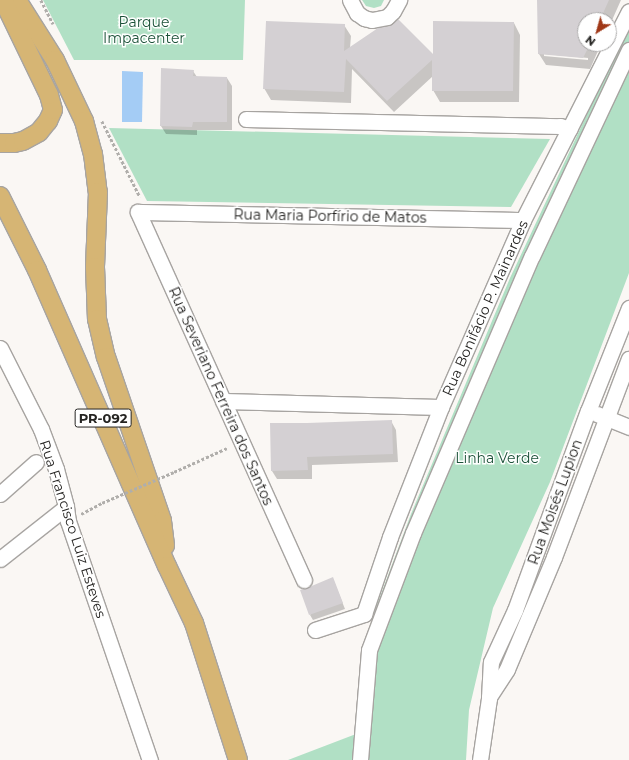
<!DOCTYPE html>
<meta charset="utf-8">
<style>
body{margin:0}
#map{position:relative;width:629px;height:760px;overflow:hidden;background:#faf7f4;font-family:Montserrat,sans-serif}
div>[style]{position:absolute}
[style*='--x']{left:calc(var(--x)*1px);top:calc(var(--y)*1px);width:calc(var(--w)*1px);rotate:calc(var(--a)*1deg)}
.green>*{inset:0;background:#b1e0c5}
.water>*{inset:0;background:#a4ccf5}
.shadow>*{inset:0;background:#0003}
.building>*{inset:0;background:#d4d0d3}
.path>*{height:2.5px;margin-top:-1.25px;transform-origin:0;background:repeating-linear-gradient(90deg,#b0aeab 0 3px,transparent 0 5px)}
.roads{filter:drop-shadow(1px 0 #a7a4a1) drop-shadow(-1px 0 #a7a4a1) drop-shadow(0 1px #a7a4a1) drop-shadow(0 -1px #a7a4a1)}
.minor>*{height:15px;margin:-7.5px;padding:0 7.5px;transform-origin:7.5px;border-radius:7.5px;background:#fff}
.major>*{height:18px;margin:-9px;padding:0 9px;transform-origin:9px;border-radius:9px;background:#d6b574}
.path-bridge>*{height:2.5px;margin-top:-1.25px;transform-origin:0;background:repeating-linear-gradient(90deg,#b0aeab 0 3px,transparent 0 5px)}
span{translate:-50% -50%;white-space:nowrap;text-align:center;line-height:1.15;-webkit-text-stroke:3px #fff;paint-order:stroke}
.shield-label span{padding:1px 3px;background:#fff;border:1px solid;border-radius:3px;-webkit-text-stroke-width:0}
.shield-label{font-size:13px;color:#252422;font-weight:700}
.park-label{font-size:14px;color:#1b5138}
.street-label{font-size:14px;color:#252422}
.north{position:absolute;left:577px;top:12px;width:40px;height:40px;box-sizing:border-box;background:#fff;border:1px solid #a8a7a7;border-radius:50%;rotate:217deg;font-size:11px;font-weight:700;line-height:16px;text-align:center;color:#252422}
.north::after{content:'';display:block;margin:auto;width:14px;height:18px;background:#a03818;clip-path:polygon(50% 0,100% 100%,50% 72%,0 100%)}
</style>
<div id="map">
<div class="green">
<i style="clip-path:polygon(43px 0,245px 0,243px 60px,74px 60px)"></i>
<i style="clip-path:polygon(362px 0,384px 0,381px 6px,374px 8px,366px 6px)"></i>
<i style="clip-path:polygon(629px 25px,629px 273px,550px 482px,493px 608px,469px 710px,466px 760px,288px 760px,356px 734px,364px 647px,375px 610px,411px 514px,510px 278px)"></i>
<i style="clip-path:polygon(109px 128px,550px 139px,511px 207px,147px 201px)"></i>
</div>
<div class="water">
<i style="clip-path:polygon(122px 71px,143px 72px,142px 122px,122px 122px)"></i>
</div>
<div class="shadow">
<i style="clip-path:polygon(evenodd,538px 0,621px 0,609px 27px,609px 20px,585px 20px,585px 44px,601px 44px,590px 69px,546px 65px,539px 54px,538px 0,544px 54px,588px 58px,588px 60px,544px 56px,544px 54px)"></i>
<i style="clip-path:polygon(514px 23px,520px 35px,519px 102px,440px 102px,433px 90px,433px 76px,394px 112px,352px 69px,351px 103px,271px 100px,264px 88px,344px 25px,351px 36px,350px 48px,434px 56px)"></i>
<i style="clip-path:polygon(193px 71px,197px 77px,227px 78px,232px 86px,232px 130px,197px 130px,197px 135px,166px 134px,161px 126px)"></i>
<i style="clip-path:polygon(391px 421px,396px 430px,398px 462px,312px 465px,312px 479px,277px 479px,272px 471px,307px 424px)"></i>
<i style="clip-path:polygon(333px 579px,345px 609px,313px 620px,310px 615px)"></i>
</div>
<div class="building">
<i style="clip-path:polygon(537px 0,609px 0,600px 20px,585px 20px,585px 44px,590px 44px,583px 58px,538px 54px)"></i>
<i style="clip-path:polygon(398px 19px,433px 54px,433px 21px,514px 22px,513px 91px,432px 91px,432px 60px,387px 101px,346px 59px,344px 92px,263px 89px,266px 21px,345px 24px,344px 51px,378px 28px,389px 26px)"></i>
<i style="clip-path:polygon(161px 68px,194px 70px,193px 76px,227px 77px,227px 122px,193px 122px,192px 127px,160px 126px)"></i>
<i style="clip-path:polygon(392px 420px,393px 454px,307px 457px,308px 470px,271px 471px,270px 423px,307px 423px)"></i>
<i style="clip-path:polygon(333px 577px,343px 603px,309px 615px,300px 590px,307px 588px)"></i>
</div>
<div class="path">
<i style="--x:41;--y:0;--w:27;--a:63"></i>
<i style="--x:102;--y:121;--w:85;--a:63.4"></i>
<i style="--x:174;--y:472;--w:58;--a:-24.4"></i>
<i style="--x:81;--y:514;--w:24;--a:-28"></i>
</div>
<div class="roads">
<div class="minor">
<i style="--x:350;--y:0;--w:15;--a:62"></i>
<i style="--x:357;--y:13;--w:9;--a:36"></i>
<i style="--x:364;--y:18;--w:8;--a:14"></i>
<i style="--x:372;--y:20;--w:15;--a:-11"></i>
<i style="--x:387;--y:17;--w:8;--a:-45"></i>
<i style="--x:393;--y:11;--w:13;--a:-61"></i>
<i style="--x:246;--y:119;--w:314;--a:1.3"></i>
<i style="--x:560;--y:126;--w:10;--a:17"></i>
<i style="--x:0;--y:348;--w:91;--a:63.2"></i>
<i style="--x:41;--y:429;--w:43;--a:69.4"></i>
<i style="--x:56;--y:469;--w:39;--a:75"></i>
<i style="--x:66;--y:507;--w:14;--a:82"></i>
<i style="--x:68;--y:521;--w:253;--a:71.1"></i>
<i style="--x:223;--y:401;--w:218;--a:1.6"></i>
<i style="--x:597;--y:414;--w:35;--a:22"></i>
<i style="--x:0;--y:494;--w:48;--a:-41.6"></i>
<i style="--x:0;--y:559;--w:84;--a:-38.2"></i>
<i style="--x:304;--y:580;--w:404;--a:-114.3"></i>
<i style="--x:138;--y:212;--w:385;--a:1.2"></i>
<i style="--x:315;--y:630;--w:52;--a:-18.1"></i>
<i style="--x:364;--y:614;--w:81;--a:-71.3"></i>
<i style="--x:390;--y:537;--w:140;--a:-68.6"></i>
<i style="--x:441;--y:407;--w:204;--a:-66.3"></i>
<i style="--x:523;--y:220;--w:234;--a:-63.1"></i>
<i style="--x:489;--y:697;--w:33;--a:-57"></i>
<i style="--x:507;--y:669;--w:121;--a:-67.2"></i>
<i style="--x:554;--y:557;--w:212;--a:-69.3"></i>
<i style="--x:360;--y:760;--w:110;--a:-85.3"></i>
<i style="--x:369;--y:650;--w:125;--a:-69.4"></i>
<i style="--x:413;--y:533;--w:301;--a:-66.8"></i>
<i style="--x:532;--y:256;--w:228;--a:-64.8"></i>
<i style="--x:480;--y:760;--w:63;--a:-81.7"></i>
<i style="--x:489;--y:698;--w:36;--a:-87"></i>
<i style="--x:491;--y:662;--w:57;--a:-65.2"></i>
<i style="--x:515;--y:610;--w:212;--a:-69.9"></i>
<i style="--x:588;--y:411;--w:111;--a:-68.3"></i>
</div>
<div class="major">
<i style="--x:17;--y:0;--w:71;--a:57.7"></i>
<i style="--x:55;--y:60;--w:68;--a:64.6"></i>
<i style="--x:84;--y:121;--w:34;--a:75"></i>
<i style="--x:93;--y:154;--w:38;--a:83"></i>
<i style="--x:98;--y:192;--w:75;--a:92.3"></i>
<i style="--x:95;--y:267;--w:52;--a:87.8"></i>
<i style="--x:97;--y:319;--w:39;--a:77"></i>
<i style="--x:106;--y:357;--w:173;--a:71.1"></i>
<i style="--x:162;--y:521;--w:25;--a:83"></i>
<i style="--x:0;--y:143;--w:14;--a:0"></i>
<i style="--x:14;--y:143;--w:9;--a:-13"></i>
<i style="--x:23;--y:141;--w:18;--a:-29"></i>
<i style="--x:39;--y:132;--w:14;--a:-51"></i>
<i style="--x:48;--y:121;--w:12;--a:-66"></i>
<i style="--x:53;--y:110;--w:16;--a:-105"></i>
<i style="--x:49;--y:95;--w:106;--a:-115.8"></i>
<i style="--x:0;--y:196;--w:83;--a:63.4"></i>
<i style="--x:37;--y:270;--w:323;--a:66.3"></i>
<i style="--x:167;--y:566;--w:63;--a:64.7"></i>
<i style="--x:194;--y:623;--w:144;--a:72.2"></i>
</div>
</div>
<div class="path-bridge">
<i style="--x:102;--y:503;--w:78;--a:-23.3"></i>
</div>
<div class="shield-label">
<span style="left:103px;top:418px">PR-092</span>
</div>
<div class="park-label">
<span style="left:144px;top:30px">Parque<br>Impacenter</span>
<span style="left:497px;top:458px">Linha Verde</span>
</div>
<div class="street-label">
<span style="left:330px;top:216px;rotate:1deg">Rua Maria Porfírio de Matos</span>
<span style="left:485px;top:308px;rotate:-66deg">Rua Bonifácio P. Mainardes</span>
<span style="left:221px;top:396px;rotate:66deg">Rua Severiano Ferreira dos Santos</span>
<span style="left:555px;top:502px;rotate:-70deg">Rua Moisés Lupion</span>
<span style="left:73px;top:529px;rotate:72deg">Rua Francisco Luiz Esteves</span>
</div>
<div class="north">N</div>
</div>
